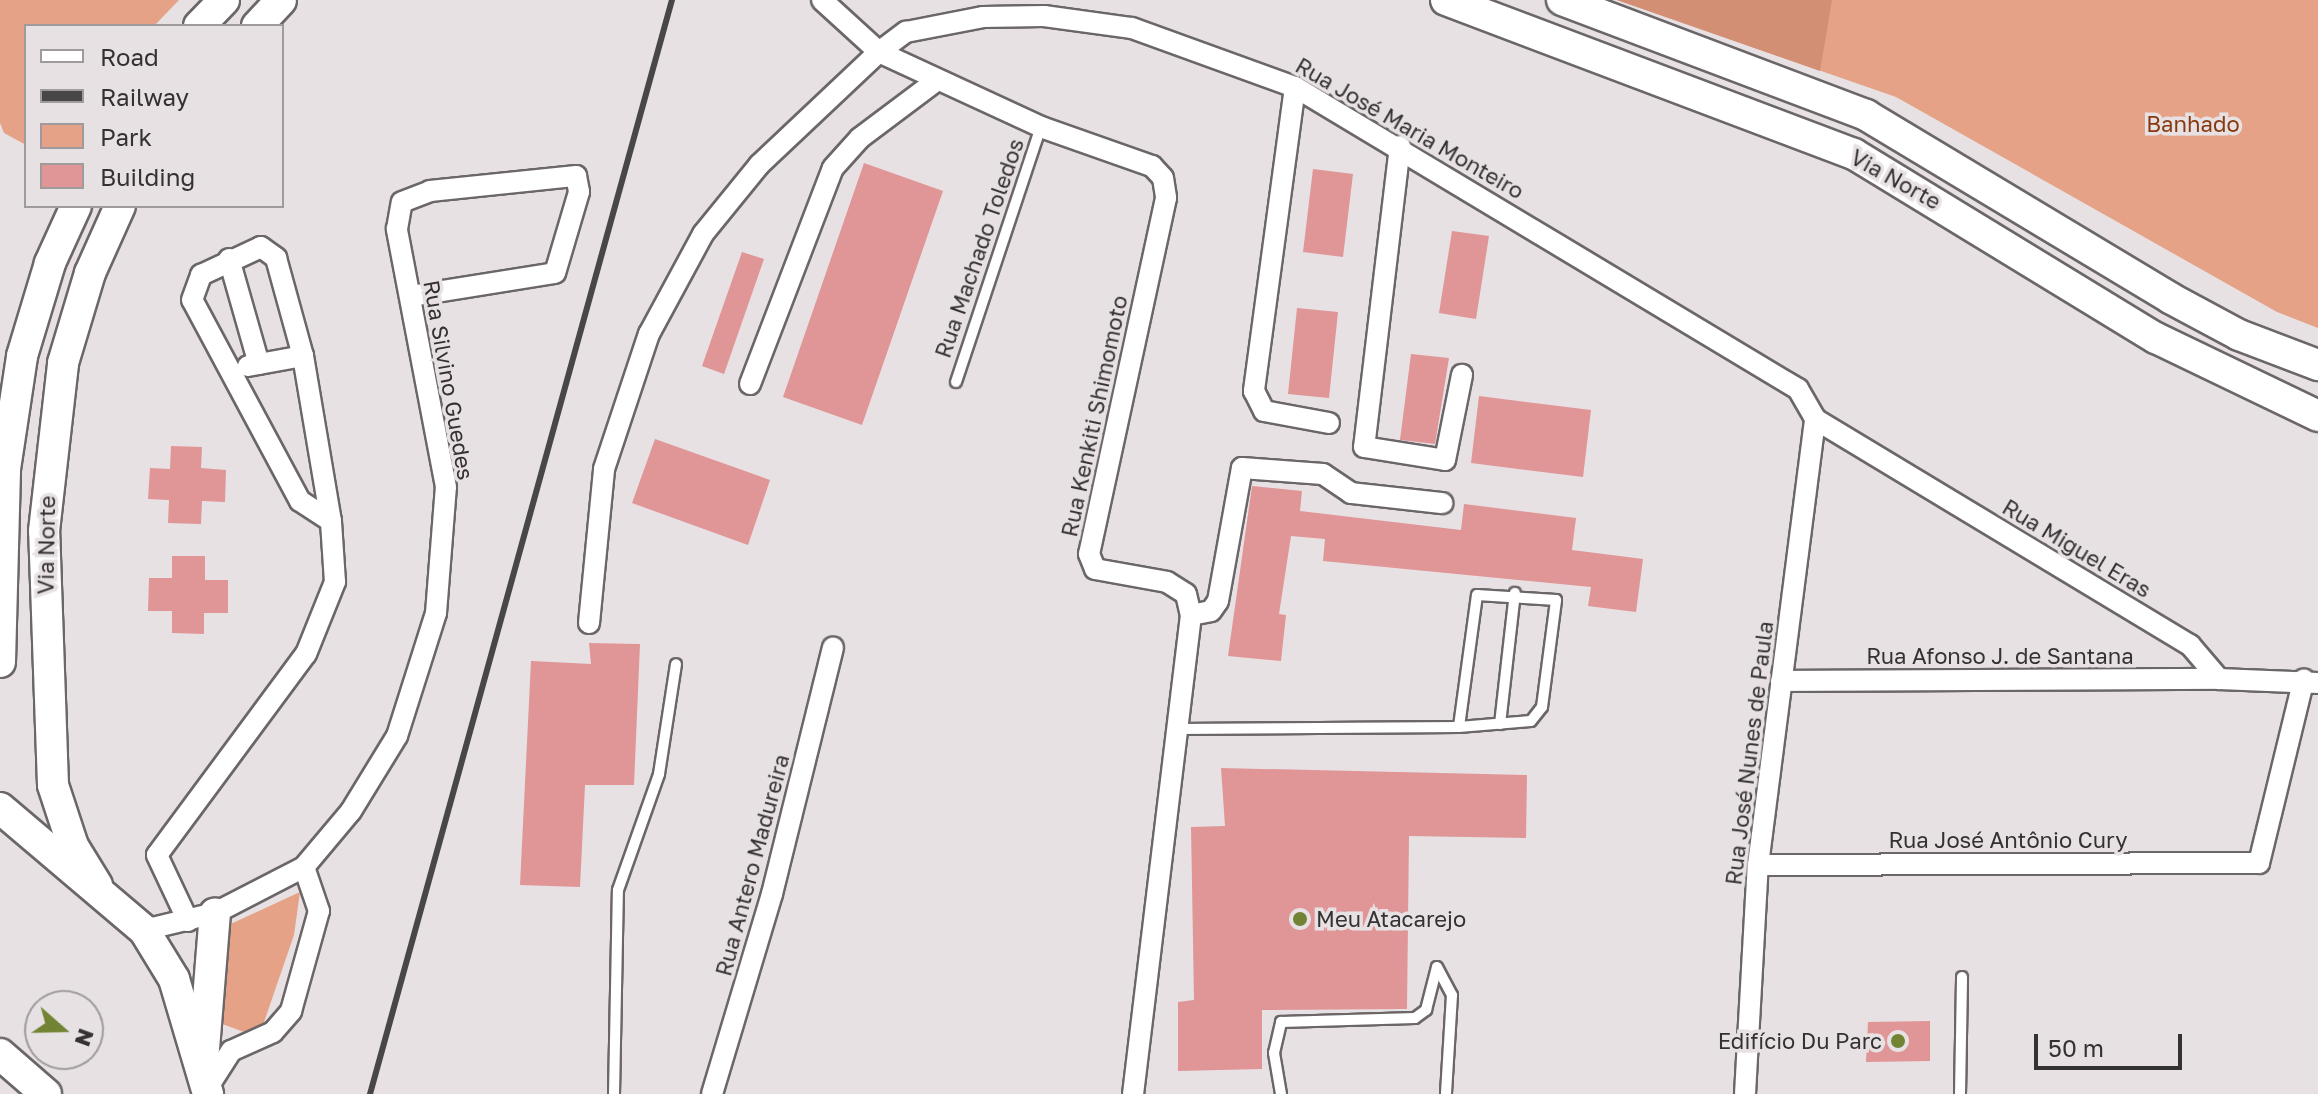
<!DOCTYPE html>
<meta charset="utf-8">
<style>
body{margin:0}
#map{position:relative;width:2318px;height:1094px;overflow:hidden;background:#e7e1e3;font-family:"Golos Text",sans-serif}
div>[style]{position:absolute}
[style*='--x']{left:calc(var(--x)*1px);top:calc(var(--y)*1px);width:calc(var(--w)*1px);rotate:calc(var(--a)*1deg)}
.green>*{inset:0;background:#e6a286}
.forest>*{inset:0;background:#d28f74}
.building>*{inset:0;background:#e09597}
.roads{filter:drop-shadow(2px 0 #6b6668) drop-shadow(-2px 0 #6b6668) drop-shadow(0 2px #6b6668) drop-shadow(0 -2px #6b6668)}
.service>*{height:10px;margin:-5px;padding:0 5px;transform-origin:5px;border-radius:5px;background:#fff}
.minor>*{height:20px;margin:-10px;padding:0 10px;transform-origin:10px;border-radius:10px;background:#fff}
.secondary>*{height:30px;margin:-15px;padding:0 15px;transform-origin:15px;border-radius:15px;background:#fff}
.rail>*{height:6px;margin:-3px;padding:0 3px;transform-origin:3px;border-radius:3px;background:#494647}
.dots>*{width:22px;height:22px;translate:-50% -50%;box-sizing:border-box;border:4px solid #e7e1e3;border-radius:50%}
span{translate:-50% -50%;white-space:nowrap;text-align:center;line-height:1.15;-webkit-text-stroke:7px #e7e1e3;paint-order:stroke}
.park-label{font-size:22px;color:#88380f}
.street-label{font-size:22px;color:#343132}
.poi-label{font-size:22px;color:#343132}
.left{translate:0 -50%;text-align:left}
.right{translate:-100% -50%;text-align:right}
.legend{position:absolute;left:24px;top:24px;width:260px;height:184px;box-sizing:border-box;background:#e7e1e3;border:2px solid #9f9b9c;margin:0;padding:10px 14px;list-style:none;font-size:24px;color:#343132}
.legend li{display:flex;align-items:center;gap:16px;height:40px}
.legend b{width:40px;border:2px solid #9f9b9c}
.north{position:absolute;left:24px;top:990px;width:80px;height:80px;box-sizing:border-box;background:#e7e1e3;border:2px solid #9f9b9c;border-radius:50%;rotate:110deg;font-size:22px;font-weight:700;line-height:32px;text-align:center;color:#343132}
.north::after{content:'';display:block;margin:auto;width:28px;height:36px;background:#728433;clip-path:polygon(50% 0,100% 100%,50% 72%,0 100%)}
.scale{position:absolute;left:2034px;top:1034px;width:148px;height:36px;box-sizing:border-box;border:4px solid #343132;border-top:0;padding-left:10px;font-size:24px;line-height:28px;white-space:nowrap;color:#343132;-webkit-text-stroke:6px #e7e1e3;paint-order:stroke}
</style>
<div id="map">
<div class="green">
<i style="clip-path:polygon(0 0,179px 0,154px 26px,26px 26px,26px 145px,4px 133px,0 123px)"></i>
<i style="clip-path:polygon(1617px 0,2318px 0,2318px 328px,2277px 312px,1896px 97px)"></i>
<i style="clip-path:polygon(300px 892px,294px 935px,263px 1025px,244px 1032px,214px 1021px,222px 928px)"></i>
</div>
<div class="forest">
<i style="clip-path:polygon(1617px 0,1832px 0,1820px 71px)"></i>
</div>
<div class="building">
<i style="clip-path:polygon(864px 163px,943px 191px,862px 425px,783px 397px)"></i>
<i style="clip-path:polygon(1313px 169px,1353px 174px,1343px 257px,1303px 252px)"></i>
<i style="clip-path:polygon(1452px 231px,1489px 236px,1476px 319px,1439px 313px)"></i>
<i style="clip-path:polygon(742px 252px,764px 259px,724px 374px,702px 366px)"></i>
<i style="clip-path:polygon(1297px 308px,1338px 312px,1329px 398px,1288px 394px)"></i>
<i style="clip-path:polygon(1411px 354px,1449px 358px,1435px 444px,1400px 440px)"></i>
<i style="clip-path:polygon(1479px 396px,1591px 410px,1583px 477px,1471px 463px)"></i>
<i style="clip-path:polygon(655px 439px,770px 480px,748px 545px,632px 503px)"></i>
<i style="clip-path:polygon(171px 446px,202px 447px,201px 468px,226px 470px,225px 502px,202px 501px,201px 524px,168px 523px,169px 500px,148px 499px,150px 468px,170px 469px)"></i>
<i style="clip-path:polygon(1252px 486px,1302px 491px,1300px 511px,1461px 530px,1464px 504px,1576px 518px,1572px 550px,1643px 559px,1636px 612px,1588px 606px,1591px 587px,1323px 561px,1325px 539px,1291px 536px,1279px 614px,1286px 615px,1281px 661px,1228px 656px)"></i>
<i style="clip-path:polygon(172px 556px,205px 556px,205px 580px,228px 580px,228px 613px,204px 613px,204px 634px,172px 633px,172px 611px,148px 611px,149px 578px,172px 578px)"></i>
<i style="clip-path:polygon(589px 643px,640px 644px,634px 785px,585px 785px,580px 887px,520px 885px,531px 661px,591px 664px)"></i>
<i style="clip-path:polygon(1221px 768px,1527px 775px,1526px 838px,1409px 836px,1407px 1009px,1262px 1010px,1262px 1069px,1178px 1071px,1178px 1002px,1194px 1000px,1191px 827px,1225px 826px)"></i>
<i style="clip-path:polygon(1930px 1021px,1930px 1061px,1866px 1062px,1868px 1022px)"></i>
</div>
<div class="roads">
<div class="service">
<i style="--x:956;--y:382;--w:269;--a:-71.6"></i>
<i style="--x:1500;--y:724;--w:132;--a:-83.5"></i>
<i style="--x:1178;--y:729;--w:281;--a:-0.4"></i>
<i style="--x:1459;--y:727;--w:72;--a:-4.8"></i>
<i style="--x:1531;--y:721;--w:18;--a:-52"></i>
<i style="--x:1542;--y:707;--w:108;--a:-82.5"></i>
<i style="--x:1556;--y:600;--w:79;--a:-176.4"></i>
<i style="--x:1477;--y:595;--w:133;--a:97.8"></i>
<i style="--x:1437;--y:967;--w:32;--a:62"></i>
<i style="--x:1452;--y:995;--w:99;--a:93.5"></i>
<i style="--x:614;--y:1094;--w:204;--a:-88.9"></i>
<i style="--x:618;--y:890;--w:123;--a:-70.5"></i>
<i style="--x:659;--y:774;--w:111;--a:-81.2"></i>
<i style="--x:1281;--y:1094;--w:42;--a:-99.7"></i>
<i style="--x:1274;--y:1053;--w:32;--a:-77"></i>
<i style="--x:1281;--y:1022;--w:134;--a:-1.7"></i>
<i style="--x:1415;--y:1018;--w:14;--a:-36"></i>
<i style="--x:1426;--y:1010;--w:44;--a:-75.7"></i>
<i style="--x:1960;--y:1094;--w:117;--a:-89"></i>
</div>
<div class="minor">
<i style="--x:822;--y:0;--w:77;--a:42.4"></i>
<i style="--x:879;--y:52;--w:179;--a:24.8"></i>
<i style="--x:1041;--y:127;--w:118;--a:19.4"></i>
<i style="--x:1152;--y:166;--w:16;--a:47"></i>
<i style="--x:1163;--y:178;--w:20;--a:81"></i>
<i style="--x:1166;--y:198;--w:364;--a:102.2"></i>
<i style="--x:1089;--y:554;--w:16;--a:68"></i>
<i style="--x:1095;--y:569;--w:73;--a:10.2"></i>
<i style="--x:1167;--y:582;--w:22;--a:32"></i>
<i style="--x:1186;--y:594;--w:22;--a:77"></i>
<i style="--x:1191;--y:615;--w:482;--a:96.9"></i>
<i style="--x:1295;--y:87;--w:307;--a:97.7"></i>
<i style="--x:1254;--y:391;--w:22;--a:63"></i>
<i style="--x:1264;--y:411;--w:66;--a:10.5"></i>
<i style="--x:1400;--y:146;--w:303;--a:96.8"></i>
<i style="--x:1364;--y:447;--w:82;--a:9.1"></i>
<i style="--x:1445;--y:460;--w:87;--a:-78.7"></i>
<i style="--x:229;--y:259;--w:109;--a:74.1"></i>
<i style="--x:248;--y:366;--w:56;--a:-10.3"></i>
<i style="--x:750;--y:384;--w:231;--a:-69"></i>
<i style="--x:833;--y:168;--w:40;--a:-48"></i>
<i style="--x:860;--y:138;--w:95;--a:-36.9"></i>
<i style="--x:1815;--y:419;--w:438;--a:31.1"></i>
<i style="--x:2190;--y:645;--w:45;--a:49.5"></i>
<i style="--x:2219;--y:679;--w:99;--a:2.3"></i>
<i style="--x:1191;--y:615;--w:20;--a:-11"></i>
<i style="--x:1211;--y:611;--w:12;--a:-55"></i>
<i style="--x:1218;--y:601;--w:135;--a:-79.8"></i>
<i style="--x:1242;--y:468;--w:81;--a:4.2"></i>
<i style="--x:1323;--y:474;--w:34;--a:34"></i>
<i style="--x:1351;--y:493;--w:92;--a:6.3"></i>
<i style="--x:589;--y:623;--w:155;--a:-84.4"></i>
<i style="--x:604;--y:469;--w:142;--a:-71.6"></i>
<i style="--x:649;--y:334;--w:114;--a:-61.6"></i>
<i style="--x:703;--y:234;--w:89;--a:-50.9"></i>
<i style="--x:759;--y:165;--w:165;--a:-43.3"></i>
<i style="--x:879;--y:52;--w:34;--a:-37"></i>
<i style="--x:906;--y:32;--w:78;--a:-11"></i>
<i style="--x:983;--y:17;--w:61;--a:-0.9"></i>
<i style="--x:1044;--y:16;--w:89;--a:7.8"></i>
<i style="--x:1132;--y:28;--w:173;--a:19.9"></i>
<i style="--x:1295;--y:87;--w:587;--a:30.98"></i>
<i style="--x:1798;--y:389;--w:34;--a:60"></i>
<i style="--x:1781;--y:681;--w:438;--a:-0.3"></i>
<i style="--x:1758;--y:865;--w:501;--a:-0.23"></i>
<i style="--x:2259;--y:863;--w:189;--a:-76.3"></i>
<i style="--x:188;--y:921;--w:73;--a:-115.2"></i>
<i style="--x:157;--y:855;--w:250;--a:-53.5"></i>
<i style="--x:306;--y:654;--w:78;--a:-68.1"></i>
<i style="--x:335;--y:582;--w:61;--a:-93.8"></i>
<i style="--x:331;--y:521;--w:37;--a:-147"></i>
<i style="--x:300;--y:501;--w:228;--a:-118.2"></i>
<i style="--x:192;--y:300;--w:27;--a:-70"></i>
<i style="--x:201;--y:275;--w:66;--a:-25"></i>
<i style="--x:261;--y:247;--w:19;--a:36"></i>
<i style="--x:276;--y:258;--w:102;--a:74.6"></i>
<i style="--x:303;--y:356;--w:167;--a:80.4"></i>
<i style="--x:144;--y:930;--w:73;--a:-13.5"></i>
<i style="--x:215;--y:913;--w:100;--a:-27.3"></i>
<i style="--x:304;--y:867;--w:73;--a:-50"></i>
<i style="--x:351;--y:811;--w:88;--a:-58.5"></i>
<i style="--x:397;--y:736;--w:129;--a:-72.4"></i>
<i style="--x:436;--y:613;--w:126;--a:-85.5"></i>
<i style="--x:446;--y:487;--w:263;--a:-100.8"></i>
<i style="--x:397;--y:229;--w:27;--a:-80"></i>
<i style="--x:402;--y:202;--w:30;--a:-21"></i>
<i style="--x:430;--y:191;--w:147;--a:-5.9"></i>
<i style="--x:576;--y:176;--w:16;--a:79"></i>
<i style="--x:579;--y:192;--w:84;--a:106.5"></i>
<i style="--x:555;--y:273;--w:145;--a:170.9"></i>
<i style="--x:208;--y:1087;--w:43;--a:-57.4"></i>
<i style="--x:231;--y:1051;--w:46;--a:-24.3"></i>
<i style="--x:273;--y:1032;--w:28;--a:-49"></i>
<i style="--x:291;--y:1011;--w:104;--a:-74.4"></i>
<i style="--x:319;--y:911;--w:46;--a:-108.8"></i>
<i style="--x:712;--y:1094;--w:209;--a:-73.3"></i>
<i style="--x:772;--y:894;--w:254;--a:-76.1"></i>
<i style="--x:1745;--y:1094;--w:229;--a:-86.8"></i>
<i style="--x:1758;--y:865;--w:450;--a:-82.7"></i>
</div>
<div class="secondary">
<i style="--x:1446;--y:0;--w:436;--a:20.7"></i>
<i style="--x:1854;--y:154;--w:354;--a:31.4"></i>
<i style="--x:2156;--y:338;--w:180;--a:25.7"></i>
<i style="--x:1562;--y:0;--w:325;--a:20.7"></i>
<i style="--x:1866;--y:115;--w:355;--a:31"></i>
<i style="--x:2170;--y:298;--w:78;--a:28.2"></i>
<i style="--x:2239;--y:335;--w:85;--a:20.8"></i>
<i style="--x:199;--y:26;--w:36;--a:-46"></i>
<i style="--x:257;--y:26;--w:35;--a:-47"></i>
<i style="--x:0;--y:662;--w:193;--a:-88.5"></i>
<i style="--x:5;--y:469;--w:114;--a:-81.4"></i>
<i style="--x:22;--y:356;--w:97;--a:-73.2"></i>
<i style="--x:50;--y:263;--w:63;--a:-65.5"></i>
<i style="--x:0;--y:808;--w:189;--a:40.3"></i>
<i style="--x:144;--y:930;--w:57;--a:58.5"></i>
<i style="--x:174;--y:979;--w:120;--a:73.5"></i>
<i style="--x:97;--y:885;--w:46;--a:-121.6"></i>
<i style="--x:73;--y:846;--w:64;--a:-108.2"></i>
<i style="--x:53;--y:785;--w:254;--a:-92"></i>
<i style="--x:44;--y:531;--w:169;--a:-83.5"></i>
<i style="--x:63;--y:363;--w:94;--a:-73.3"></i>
<i style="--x:90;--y:273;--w:73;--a:-65.9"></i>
<i style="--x:204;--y:1049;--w:136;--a:-85.4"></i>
<i style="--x:0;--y:1054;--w:61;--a:41"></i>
</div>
</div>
<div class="rail">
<i style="--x:370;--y:1094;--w:1135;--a:-74.57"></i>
</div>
<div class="dots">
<i style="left:1300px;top:919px;background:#728433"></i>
<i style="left:1898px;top:1041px;background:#728433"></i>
</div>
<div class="park-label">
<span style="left:2193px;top:124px">Banhado</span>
</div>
<div class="street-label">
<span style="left:1410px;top:128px;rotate:30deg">Rua José Maria Monteiro</span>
<span style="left:1896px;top:179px;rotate:29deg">Via Norte</span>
<span style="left:979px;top:248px;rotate:-71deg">Rua Machado Toledos</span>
<span style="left:449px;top:380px;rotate:80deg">Rua Silvino Guedes</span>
<span style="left:1094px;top:416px;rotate:-78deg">Rua Kenkiti Shimomoto</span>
<span style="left:46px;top:545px;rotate:-89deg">Via Norte</span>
<span style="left:2077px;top:548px;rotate:31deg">Rua Miguel Eras</span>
<span style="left:2000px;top:656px">Rua Afonso J. de Santana</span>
<span style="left:1749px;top:753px;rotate:-83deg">Rua José Nunes de Paula</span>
<span style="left:2008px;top:840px">Rua José Antônio Cury</span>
<span style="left:752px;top:865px;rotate:-75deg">Rua Antero Madureira</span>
</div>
<div class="poi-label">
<span class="left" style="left:1316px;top:919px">Meu Atacarejo</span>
<span class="right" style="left:1882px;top:1041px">Edifício Du Parc</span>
</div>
<ul class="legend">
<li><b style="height:10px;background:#fff"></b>Road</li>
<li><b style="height:10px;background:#494647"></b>Railway</li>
<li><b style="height:22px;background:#e6a286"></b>Park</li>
<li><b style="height:22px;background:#e09597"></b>Building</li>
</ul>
<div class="north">N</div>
<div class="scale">50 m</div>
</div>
